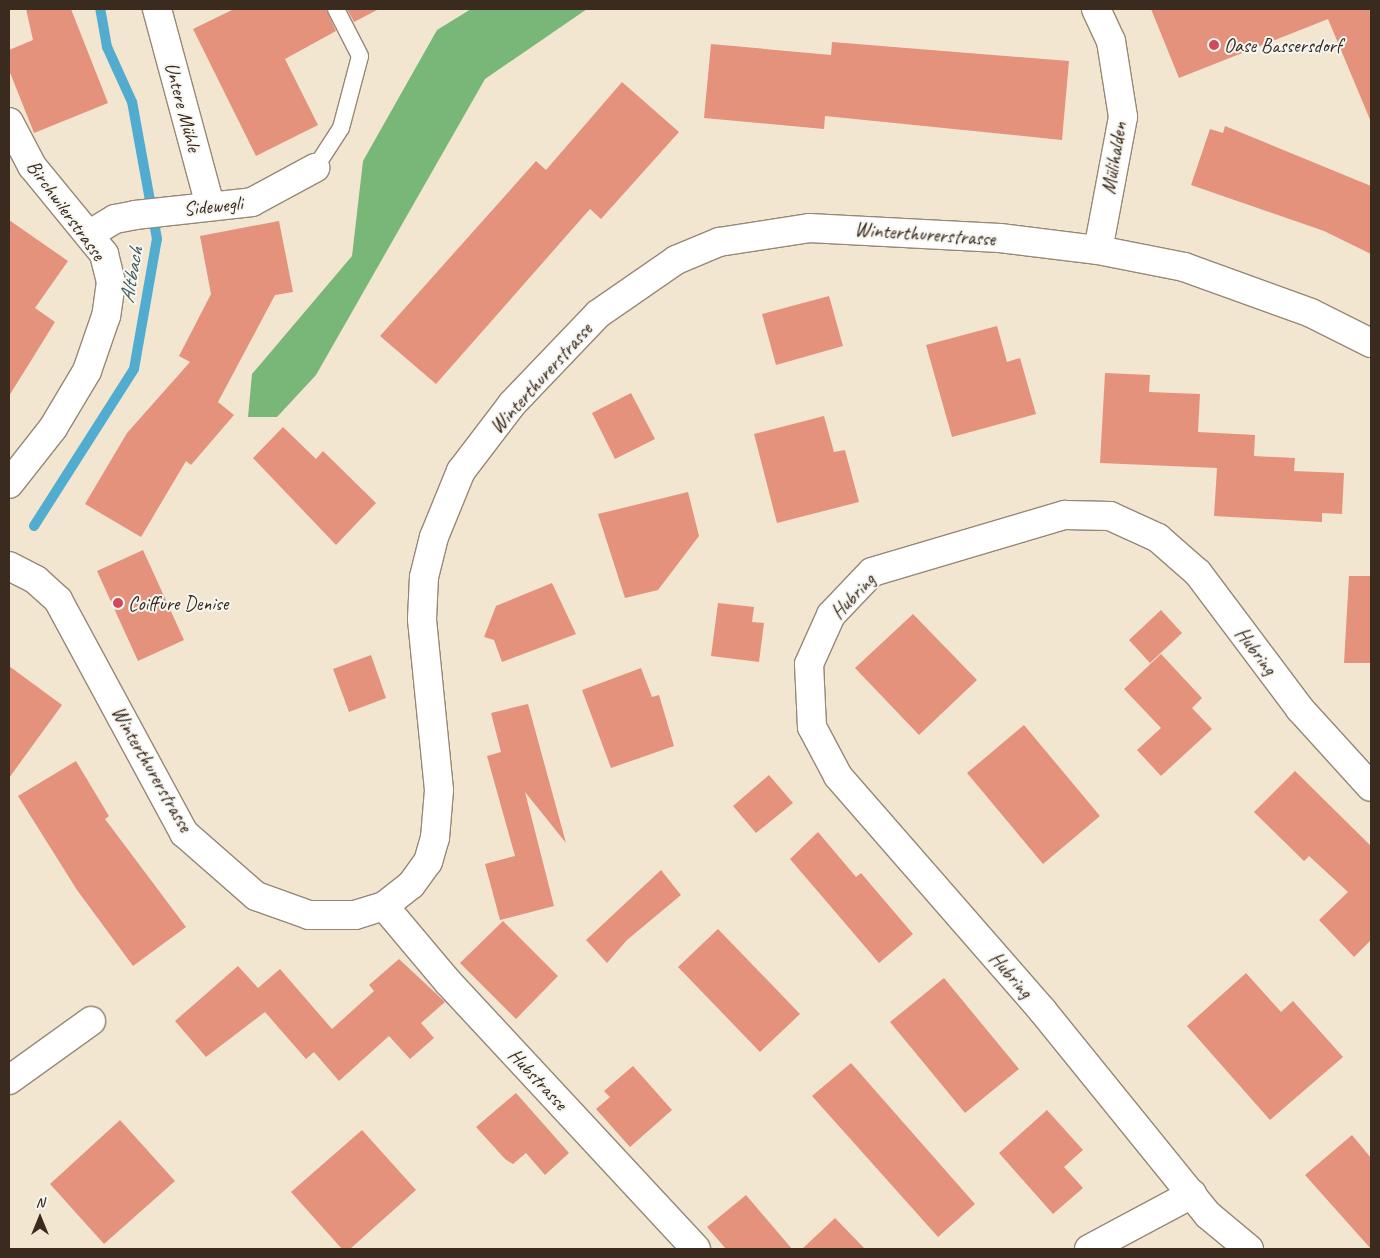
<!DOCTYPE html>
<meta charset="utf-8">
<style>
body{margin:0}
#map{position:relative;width:1380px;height:1258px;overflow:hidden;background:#f2e6d1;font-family:Caveat,sans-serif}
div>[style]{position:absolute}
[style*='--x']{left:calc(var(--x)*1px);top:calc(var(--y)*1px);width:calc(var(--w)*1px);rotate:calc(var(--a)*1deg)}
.forest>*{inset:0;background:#78b778}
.stream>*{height:10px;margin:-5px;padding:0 5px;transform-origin:5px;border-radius:5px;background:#52acd0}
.building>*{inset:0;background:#e5927d}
.roads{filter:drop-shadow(1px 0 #968878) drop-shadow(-1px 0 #968878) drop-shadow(0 1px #968878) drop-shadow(0 -1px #968878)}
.service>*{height:16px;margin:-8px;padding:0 8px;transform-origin:8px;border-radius:8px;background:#fff}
.minor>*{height:28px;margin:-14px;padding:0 14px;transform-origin:14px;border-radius:14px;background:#fff}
.tertiary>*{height:28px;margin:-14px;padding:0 14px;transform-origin:14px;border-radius:14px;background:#fff}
.secondary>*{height:28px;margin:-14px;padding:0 14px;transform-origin:14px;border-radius:14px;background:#fff}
.dots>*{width:14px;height:14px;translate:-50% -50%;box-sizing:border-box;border:2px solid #f6f6f2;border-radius:50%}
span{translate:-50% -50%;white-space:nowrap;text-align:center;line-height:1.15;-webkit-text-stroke:4px #f6f6f2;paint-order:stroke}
.poi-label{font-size:20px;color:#3b2a1e}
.left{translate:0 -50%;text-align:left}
.street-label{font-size:20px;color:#3b2a1e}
.water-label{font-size:21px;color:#43585c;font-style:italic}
.frame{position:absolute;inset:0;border:10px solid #3b2a1e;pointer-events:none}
.north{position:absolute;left:15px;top:1193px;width:50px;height:50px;-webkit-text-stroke:4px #f6f6f2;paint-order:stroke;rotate:0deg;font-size:14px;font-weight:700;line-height:20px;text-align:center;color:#3b2a1e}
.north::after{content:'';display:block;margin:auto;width:18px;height:22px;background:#3b2a1e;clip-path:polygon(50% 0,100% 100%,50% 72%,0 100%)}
</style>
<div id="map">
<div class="forest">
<i style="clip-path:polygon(471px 9px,587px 9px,485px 79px,316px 375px,277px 417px,248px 417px,252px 374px,352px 256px,363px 161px,437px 30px)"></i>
</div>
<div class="stream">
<i style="--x:34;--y:526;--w:186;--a:-57.5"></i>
<i style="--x:134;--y:369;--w:132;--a:-80"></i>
<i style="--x:157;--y:239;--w:139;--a:-100.3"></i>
<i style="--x:132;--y:102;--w:60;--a:-114.4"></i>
<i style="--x:107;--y:47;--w:39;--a:-100"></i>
</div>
<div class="building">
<i style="clip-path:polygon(26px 9px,71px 9px,108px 103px,34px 133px,9px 70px,9px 50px,33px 40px)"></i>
<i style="clip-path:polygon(234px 9px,326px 9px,336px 31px,285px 59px,318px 125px,256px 156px,193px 29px)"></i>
<i style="clip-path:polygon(347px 9px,379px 9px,354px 22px)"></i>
<i style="clip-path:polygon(1151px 9px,1371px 9px,1371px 122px,1328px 19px,1179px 78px)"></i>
<i style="clip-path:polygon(832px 42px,1069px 61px,1062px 140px,825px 116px,824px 129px,704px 118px,711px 44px,831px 55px)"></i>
<i style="clip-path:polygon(622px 82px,679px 132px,601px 219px,590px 209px,436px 384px,380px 336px,536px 161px,546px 170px)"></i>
<i style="clip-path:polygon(1225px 126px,1371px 186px,1371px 254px,1324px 231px,1191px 185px,1210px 129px,1223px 133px)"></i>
<i style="clip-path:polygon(9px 220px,68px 261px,35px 308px,55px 322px,9px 396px)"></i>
<i style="clip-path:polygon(279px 221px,293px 292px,275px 295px,218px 402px,234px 415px,191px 465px,186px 461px,141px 537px,85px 504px,127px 433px,190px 362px,179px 356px,211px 294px,200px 236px)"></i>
<i style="clip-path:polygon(829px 296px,843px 346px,776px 365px,762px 314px)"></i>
<i style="clip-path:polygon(997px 326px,1007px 362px,1020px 358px,1036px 414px,952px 437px,926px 345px)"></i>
<i style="clip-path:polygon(1105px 373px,1150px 375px,1149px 392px,1200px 394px,1198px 432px,1255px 435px,1254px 456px,1295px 458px,1294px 471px,1344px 473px,1342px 514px,1322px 513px,1322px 522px,1214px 516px,1217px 468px,1100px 463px)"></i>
<i style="clip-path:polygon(631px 393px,655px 439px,615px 459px,592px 413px)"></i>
<i style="clip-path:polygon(824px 416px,834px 452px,845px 450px,859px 502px,777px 523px,754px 434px)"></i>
<i style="clip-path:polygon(283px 427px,316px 459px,323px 451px,376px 503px,336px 545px,253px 458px)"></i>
<i style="clip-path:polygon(688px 492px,699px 536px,658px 590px,625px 598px,598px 514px)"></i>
<i style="clip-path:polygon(143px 550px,184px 640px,138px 661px,97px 571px)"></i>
<i style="clip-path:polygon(1349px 576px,1371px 576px,1371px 663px,1344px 663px)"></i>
<i style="clip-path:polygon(552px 583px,576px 634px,502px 662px,494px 640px,484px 637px,496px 606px)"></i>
<i style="clip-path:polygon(718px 603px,754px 607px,752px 622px,764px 623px,759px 662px,711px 656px)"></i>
<i style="clip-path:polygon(1161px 610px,1182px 633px,1150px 663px,1129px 640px)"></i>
<i style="clip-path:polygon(913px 614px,977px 680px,919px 735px,855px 668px)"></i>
<i style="clip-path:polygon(1161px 654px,1202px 698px,1192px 708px,1212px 729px,1161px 776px,1137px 750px,1161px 728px,1124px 689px)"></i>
<i style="clip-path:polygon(371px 655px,386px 698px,349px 712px,333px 669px)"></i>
<i style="clip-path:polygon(9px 666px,62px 705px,9px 778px)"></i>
<i style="clip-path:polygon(641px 668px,652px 697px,659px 695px,674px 746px,611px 768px,582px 690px)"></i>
<i style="clip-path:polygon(528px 704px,566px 843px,525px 792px,554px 906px,500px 920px,485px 864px,515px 856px,487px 756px,501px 752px,491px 713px)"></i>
<i style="clip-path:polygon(1024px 725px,1100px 816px,1043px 864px,967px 773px)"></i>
<i style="clip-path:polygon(76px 761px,109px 816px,105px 819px,186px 927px,133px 966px,77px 890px,18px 796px)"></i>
<i style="clip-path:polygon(1295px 771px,1371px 846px,1371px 940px,1354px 957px,1319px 920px,1348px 892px,1309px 856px,1304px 861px,1254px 812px)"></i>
<i style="clip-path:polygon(769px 775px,793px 803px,756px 833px,733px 806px)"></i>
<i style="clip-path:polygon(818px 832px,856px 877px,861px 873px,913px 934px,879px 963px,790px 859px)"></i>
<i style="clip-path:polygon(661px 870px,681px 895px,627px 940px,607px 963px,586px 940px)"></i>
<i style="clip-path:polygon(503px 921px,558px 976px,516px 1019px,460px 963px)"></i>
<i style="clip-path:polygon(718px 929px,800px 1014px,760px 1052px,678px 967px)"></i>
<i style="clip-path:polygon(399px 959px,445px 1002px,421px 1023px,434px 1038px,410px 1059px,389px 1036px,339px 1081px,314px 1052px,306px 1059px,265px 1012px,206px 1057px,175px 1021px,238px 966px,258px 988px,280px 969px,332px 1029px,374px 991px,369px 985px)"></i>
<i style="clip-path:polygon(1246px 973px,1281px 1012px,1293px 1001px,1343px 1057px,1270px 1120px,1187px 1026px)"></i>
<i style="clip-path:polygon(944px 978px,1019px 1069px,965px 1113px,890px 1022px)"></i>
<i style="clip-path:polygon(851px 1063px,975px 1204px,938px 1237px,812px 1096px)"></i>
<i style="clip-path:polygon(633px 1066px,672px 1110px,630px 1147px,596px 1109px,610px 1097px,604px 1091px)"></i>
<i style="clip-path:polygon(516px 1093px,569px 1153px,545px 1175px,526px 1153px,513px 1164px,505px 1159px,476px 1127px)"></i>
<i style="clip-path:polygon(1047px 1110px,1083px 1150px,1064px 1167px,1083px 1188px,1053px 1214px,999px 1153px)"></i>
<i style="clip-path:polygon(120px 1120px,175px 1181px,104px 1244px,50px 1184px)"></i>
<i style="clip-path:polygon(362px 1130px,416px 1190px,350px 1249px,342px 1249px,291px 1192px)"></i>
<i style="clip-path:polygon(1352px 1135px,1371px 1158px,1371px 1249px,1305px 1175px)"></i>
<i style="clip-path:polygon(746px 1195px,792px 1249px,726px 1249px,707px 1227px)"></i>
<i style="clip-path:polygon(835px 1218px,865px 1249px,802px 1249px)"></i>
</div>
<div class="roads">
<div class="service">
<i style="--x:315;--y:168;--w:48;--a:-57"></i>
<i style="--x:341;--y:128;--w:74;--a:-75.2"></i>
<i style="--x:360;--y:56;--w:53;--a:-117.1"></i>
</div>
<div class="minor">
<i style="--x:157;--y:9;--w:203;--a:74.9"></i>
<i style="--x:1096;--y:9;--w:35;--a:65"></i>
<i style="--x:1111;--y:41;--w:77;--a:81"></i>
<i style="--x:1123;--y:117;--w:135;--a:100.6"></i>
<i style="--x:90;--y:234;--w:29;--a:-31"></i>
<i style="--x:115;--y:219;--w:20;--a:-11"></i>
<i style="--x:135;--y:215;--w:118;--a:-6.3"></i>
<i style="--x:252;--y:202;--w:72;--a:-28.4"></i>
<i style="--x:384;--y:906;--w:99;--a:49.9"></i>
<i style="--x:448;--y:982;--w:364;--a:47.1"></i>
<i style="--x:9;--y:1080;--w:101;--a:-35.7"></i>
<i style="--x:1089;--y:1249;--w:117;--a:-28.1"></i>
<i style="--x:1249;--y:1249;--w:53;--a:-140.3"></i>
<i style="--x:1208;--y:1215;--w:264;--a:-129"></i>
<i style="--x:1042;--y:1010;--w:310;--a:-131.1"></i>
<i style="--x:838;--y:776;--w:55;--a:-118"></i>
<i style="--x:812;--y:727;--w:63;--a:-92.7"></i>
<i style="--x:809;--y:664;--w:54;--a:-65.8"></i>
<i style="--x:831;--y:615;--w:59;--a:-46.4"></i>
<i style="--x:872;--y:572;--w:201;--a:-16.5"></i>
<i style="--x:1065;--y:515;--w:45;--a:1.3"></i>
<i style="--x:1110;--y:516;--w:53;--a:24.6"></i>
<i style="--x:1158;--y:538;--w:53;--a:41.2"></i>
<i style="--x:1198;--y:573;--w:170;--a:53.1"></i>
<i style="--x:1300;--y:709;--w:105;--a:47.7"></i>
</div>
<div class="tertiary">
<i style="--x:9;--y:122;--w:50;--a:62.4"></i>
<i style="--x:32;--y:166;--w:114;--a:50.7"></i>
<i style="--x:104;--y:254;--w:29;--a:76"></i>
<i style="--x:111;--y:282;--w:34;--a:98"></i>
<i style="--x:106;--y:316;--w:58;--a:109.1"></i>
<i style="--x:87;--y:371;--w:66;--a:120.8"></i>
<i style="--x:53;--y:428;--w:71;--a:128.2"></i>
</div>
<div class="secondary">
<i style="--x:9;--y:566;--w:30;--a:27"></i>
<i style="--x:36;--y:580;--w:30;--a:42"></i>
<i style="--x:58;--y:600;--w:265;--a:61.6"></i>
<i style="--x:184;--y:833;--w:96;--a:41.2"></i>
<i style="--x:256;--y:896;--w:56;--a:19.7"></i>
<i style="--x:309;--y:915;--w:46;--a:0"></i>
<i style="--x:355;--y:915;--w:30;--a:-17"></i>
<i style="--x:384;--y:906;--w:34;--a:-38"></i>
<i style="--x:411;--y:885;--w:29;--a:-54"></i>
<i style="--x:428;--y:862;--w:25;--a:-74"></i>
<i style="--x:435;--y:838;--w:48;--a:-85.2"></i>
<i style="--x:439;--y:790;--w:172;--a:-95.7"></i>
<i style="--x:422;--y:619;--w:42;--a:-87.3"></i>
<i style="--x:424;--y:577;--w:41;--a:-76"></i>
<i style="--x:434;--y:537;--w:71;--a:-67.8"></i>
<i style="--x:461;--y:471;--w:84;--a:-52.7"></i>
<i style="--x:512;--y:404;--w:124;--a:-46.3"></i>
<i style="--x:598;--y:314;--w:95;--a:-34.7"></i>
<i style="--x:676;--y:260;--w:47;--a:-22.7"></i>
<i style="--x:719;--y:242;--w:91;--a:-8.8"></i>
<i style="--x:809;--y:228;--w:191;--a:3"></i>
<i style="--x:1000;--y:238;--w:99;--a:7"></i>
<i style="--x:1098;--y:250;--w:88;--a:11.2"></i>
<i style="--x:1184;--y:267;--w:135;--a:19.9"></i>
<i style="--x:1311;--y:313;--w:67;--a:26.6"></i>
</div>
</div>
<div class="dots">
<i style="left:1214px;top:45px;background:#d1495b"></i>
<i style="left:118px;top:603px;background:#d1495b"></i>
</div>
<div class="poi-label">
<span class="left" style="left:1224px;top:45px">Oase Bassersdorf</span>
<span class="left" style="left:128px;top:603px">Coiffure Denise</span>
</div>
<div class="street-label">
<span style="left:183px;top:107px;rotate:75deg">Untere Mühle</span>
<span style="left:1114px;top:158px;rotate:-81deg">Mülihalden</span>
<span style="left:213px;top:206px;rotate:-6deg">Sidewegli</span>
<span style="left:66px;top:210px;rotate:54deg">Birchwilerstrasse</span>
<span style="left:925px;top:234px;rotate:4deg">Winterthurerstrasse</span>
<span style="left:541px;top:378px;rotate:-48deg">Winterthurerstrasse</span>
<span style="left:853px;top:596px;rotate:-46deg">Hubring</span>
<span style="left:1256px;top:651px;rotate:53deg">Hubring</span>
<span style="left:152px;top:769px;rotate:60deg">Winterthurerstrasse</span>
<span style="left:1011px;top:975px;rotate:49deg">Hubring</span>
<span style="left:538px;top:1079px;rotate:47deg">Hubstrasse</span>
</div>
<div class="water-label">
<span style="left:131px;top:275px;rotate:-80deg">Altbach</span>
</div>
<div class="frame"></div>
<div class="north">N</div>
</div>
